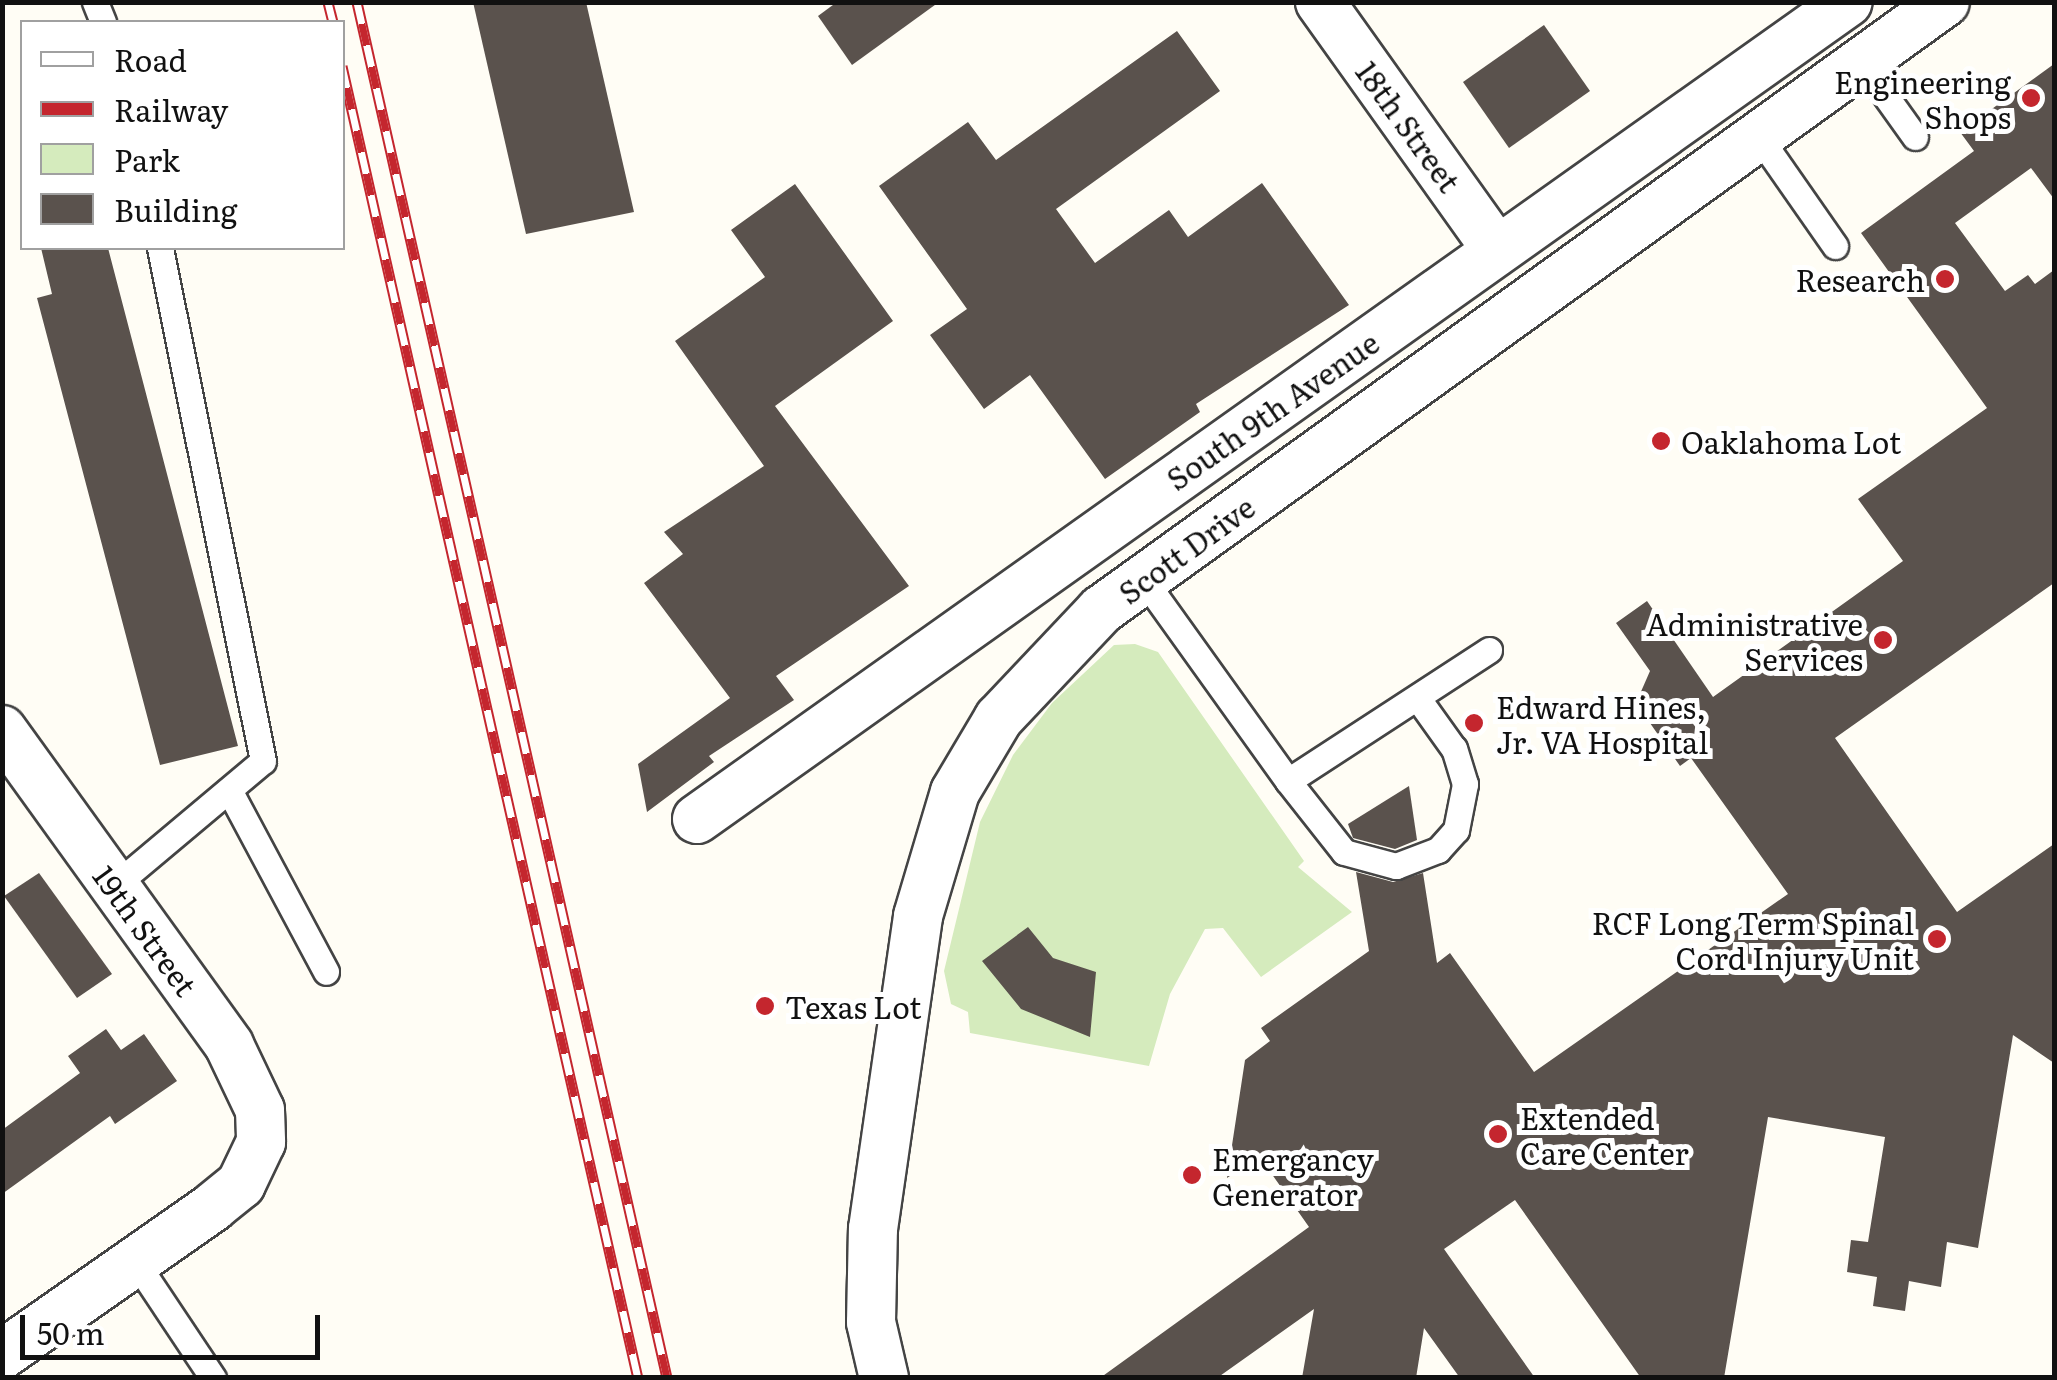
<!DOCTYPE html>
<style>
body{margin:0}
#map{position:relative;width:2057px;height:1380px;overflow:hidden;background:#fffdf5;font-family:Literata,serif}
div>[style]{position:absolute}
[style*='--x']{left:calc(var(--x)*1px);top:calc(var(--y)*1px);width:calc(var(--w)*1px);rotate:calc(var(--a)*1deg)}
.green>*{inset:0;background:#d5ebbd}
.building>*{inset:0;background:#5a524d}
.roads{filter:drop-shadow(2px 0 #444) drop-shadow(-2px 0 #444) drop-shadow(0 2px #444) drop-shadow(0 -2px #444)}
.service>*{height:25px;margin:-12.5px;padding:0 12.5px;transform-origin:12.5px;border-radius:12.5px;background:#fff}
.minor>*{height:48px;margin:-24px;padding:0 24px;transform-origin:24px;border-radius:24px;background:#fff}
.rail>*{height:11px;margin-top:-5.5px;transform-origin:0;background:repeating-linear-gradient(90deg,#fff 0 22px,#c4262e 0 44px);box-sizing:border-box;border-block:2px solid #c4262e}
.dots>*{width:28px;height:28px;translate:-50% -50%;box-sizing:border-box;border:5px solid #fff;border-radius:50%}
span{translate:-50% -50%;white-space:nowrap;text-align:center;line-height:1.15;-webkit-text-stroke:10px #fff;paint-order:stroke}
.poi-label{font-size:30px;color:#111}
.right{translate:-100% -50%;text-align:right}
.left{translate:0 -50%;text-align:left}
.street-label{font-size:30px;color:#111}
.frame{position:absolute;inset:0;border:5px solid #111;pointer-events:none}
.legend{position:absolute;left:20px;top:20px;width:325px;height:230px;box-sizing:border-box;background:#fff;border:2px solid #a0a0a0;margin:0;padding:12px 18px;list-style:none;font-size:30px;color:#111}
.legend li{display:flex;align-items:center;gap:20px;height:50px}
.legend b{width:50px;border:2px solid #a0a0a0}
.scale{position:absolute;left:20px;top:1315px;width:300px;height:45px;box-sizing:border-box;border:5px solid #111;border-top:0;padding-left:12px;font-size:30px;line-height:35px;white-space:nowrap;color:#111;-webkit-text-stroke:8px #fff;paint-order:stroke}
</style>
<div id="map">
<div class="green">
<i style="clip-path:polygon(1135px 644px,1158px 652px,1304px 861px,1298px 867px,1352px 912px,1261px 977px,1223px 928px,1205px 929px,1170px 994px,1149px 1066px,970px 1033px,968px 1012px,951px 1004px,944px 971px,980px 822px,1013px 755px,1052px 703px,1114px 645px)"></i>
</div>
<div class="building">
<i style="clip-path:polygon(473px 2px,586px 2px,634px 212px,526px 234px)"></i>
<i style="clip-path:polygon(837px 2px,939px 2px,852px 65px,818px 16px)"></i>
<i style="clip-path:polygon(1544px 25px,1590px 91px,1509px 148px,1463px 82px)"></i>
<i style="clip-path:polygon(1177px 31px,1220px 91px,1056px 209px,1095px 263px,1169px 210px,1188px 237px,1262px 183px,1349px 305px,1196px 404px,1200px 412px,1105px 479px,1030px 375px,984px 409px,930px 335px,967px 309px,879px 186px,968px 122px,996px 160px)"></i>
<i style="clip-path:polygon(2054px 64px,2054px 199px,2031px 168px,1955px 223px,2005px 291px,2028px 275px,2035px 284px,2054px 270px,2054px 583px,1835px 738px,1957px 912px,2054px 844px,2054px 1063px,2013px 1035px,1978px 1248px,1947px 1242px,1941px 1287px,1909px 1281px,1905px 1311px,1873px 1306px,1877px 1277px,1847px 1272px,1851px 1240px,1868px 1242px,1885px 1137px,1768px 1117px,1724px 1378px,1641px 1378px,1515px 1200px,1444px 1249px,1535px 1378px,1460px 1378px,1424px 1328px,1416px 1378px,1302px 1378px,1314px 1309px,1217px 1378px,1100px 1378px,1309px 1227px,1259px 1156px,1227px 1178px,1245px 1060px,1270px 1041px,1261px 1028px,1369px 951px,1356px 872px,1393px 882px,1423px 873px,1437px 963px,1450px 953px,1534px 1072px,1788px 894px,1691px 758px,1680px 766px,1636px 703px,1650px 671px,1616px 623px,1647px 601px,1713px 697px,1903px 561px,1858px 499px,1987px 408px,1861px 233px,1974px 151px,1960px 132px)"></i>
<i style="clip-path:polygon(795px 184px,893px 321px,775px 406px,909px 586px,776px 676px,794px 700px,709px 756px,714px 762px,647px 812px,638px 764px,730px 698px,644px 583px,683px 554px,664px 532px,764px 466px,675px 341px,765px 277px,731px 230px)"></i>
<i style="clip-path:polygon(41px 248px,108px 248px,238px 746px,160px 765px,37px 298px,52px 294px)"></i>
<i style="clip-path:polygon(1409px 786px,1417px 840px,1395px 849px,1353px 838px,1348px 824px)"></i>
<i style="clip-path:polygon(39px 873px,112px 974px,77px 998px,4px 896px)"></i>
<i style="clip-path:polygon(1028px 927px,1053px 958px,1096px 972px,1090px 1037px,1021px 1009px,982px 961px)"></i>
<i style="clip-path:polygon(106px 1029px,121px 1050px,144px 1034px,177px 1081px,115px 1124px,110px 1116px,2px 1194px,2px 1130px,80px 1073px,68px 1056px)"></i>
</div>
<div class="roads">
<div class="service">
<i style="--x:95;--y:2;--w:22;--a:68"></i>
<i style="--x:1862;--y:63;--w:91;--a:54.4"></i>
<i style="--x:1759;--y:137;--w:133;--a:55.1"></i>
<i style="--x:1144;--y:580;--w:247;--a:54.4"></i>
<i style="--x:1288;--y:781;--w:240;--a:-33.1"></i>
<i style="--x:1288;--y:781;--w:90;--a:51.7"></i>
<i style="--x:1344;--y:852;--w:54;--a:15.1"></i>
<i style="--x:1396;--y:866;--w:45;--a:-20.9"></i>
<i style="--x:1438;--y:850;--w:27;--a:-48"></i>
<i style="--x:1456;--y:830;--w:47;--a:-78.9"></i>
<i style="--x:1465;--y:784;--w:37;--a:-107"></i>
<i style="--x:1454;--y:749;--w:60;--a:-125.5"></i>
<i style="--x:229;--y:790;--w:206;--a:61.9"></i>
<i style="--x:114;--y:886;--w:194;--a:-40"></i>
<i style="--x:263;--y:761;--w:523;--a:-101.35"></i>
<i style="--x:135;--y:1261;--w:141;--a:56.3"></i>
</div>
<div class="minor">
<i style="--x:1320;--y:2;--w:305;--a:54.5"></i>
<i style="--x:2;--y:730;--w:388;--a:54.2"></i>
<i style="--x:229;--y:1045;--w:72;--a:64.5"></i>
<i style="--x:260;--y:1110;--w:32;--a:88"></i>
<i style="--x:261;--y:1142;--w:47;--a:115.5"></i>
<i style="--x:241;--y:1184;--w:36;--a:141"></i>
<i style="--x:213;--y:1207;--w:258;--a:145"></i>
<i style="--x:697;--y:819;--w:1411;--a:-35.37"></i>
<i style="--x:884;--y:1378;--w:57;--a:-103.1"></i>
<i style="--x:871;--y:1322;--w:93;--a:-88.8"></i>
<i style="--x:873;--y:1229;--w:316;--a:-81.8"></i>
<i style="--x:918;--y:916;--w:129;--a:-73.4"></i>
<i style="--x:955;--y:792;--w:86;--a:-59.3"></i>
<i style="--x:999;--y:718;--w:149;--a:-46.6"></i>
<i style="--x:1101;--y:610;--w:1040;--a:-35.77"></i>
</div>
</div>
<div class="rail">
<i style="--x:328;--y:2;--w:21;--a:76"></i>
<i style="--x:357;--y:2;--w:1410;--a:77.3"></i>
<i style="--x:342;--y:66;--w:1345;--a:77.29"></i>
</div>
<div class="dots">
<i style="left:2031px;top:98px;background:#c4262e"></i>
<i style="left:1945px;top:279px;background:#c4262e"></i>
<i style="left:1661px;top:441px;background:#c4262e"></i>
<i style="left:1883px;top:640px;background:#c4262e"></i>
<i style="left:1474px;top:723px;background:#c4262e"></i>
<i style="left:1937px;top:939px;background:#c4262e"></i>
<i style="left:765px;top:1006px;background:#c4262e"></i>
<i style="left:1498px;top:1134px;background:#c4262e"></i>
<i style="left:1192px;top:1175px;background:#c4262e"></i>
</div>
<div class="poi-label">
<span class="right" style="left:2011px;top:98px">Engineering<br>Shops</span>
<span class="right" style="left:1925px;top:279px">Research</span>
<span class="left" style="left:1681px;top:441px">Oaklahoma Lot</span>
<span class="right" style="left:1863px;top:640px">Administrative<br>Services</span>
<span class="left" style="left:1496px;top:723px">Edward Hines,<br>Jr. VA Hospital</span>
<span class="right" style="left:1914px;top:939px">RCF Long Term Spinal<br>Cord Injury Unit</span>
<span class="left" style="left:785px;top:1006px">Texas Lot</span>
<span class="left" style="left:1520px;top:1134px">Extended<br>Care Center</span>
<span class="left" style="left:1212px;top:1175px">Emergancy<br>Generator</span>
</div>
<div class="street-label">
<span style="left:1409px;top:126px;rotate:54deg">18th Street</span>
<span style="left:1272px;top:410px;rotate:-35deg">South 9th Avenue</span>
<span style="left:1186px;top:549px;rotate:-36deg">Scott Drive</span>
<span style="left:146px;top:930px;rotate:54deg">19th Street</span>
</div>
<div class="frame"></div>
<ul class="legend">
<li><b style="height:12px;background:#fff"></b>Road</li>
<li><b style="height:12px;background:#c4262e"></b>Railway</li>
<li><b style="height:28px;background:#d5ebbd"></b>Park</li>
<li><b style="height:28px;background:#5a524d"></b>Building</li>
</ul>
<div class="scale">50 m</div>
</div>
